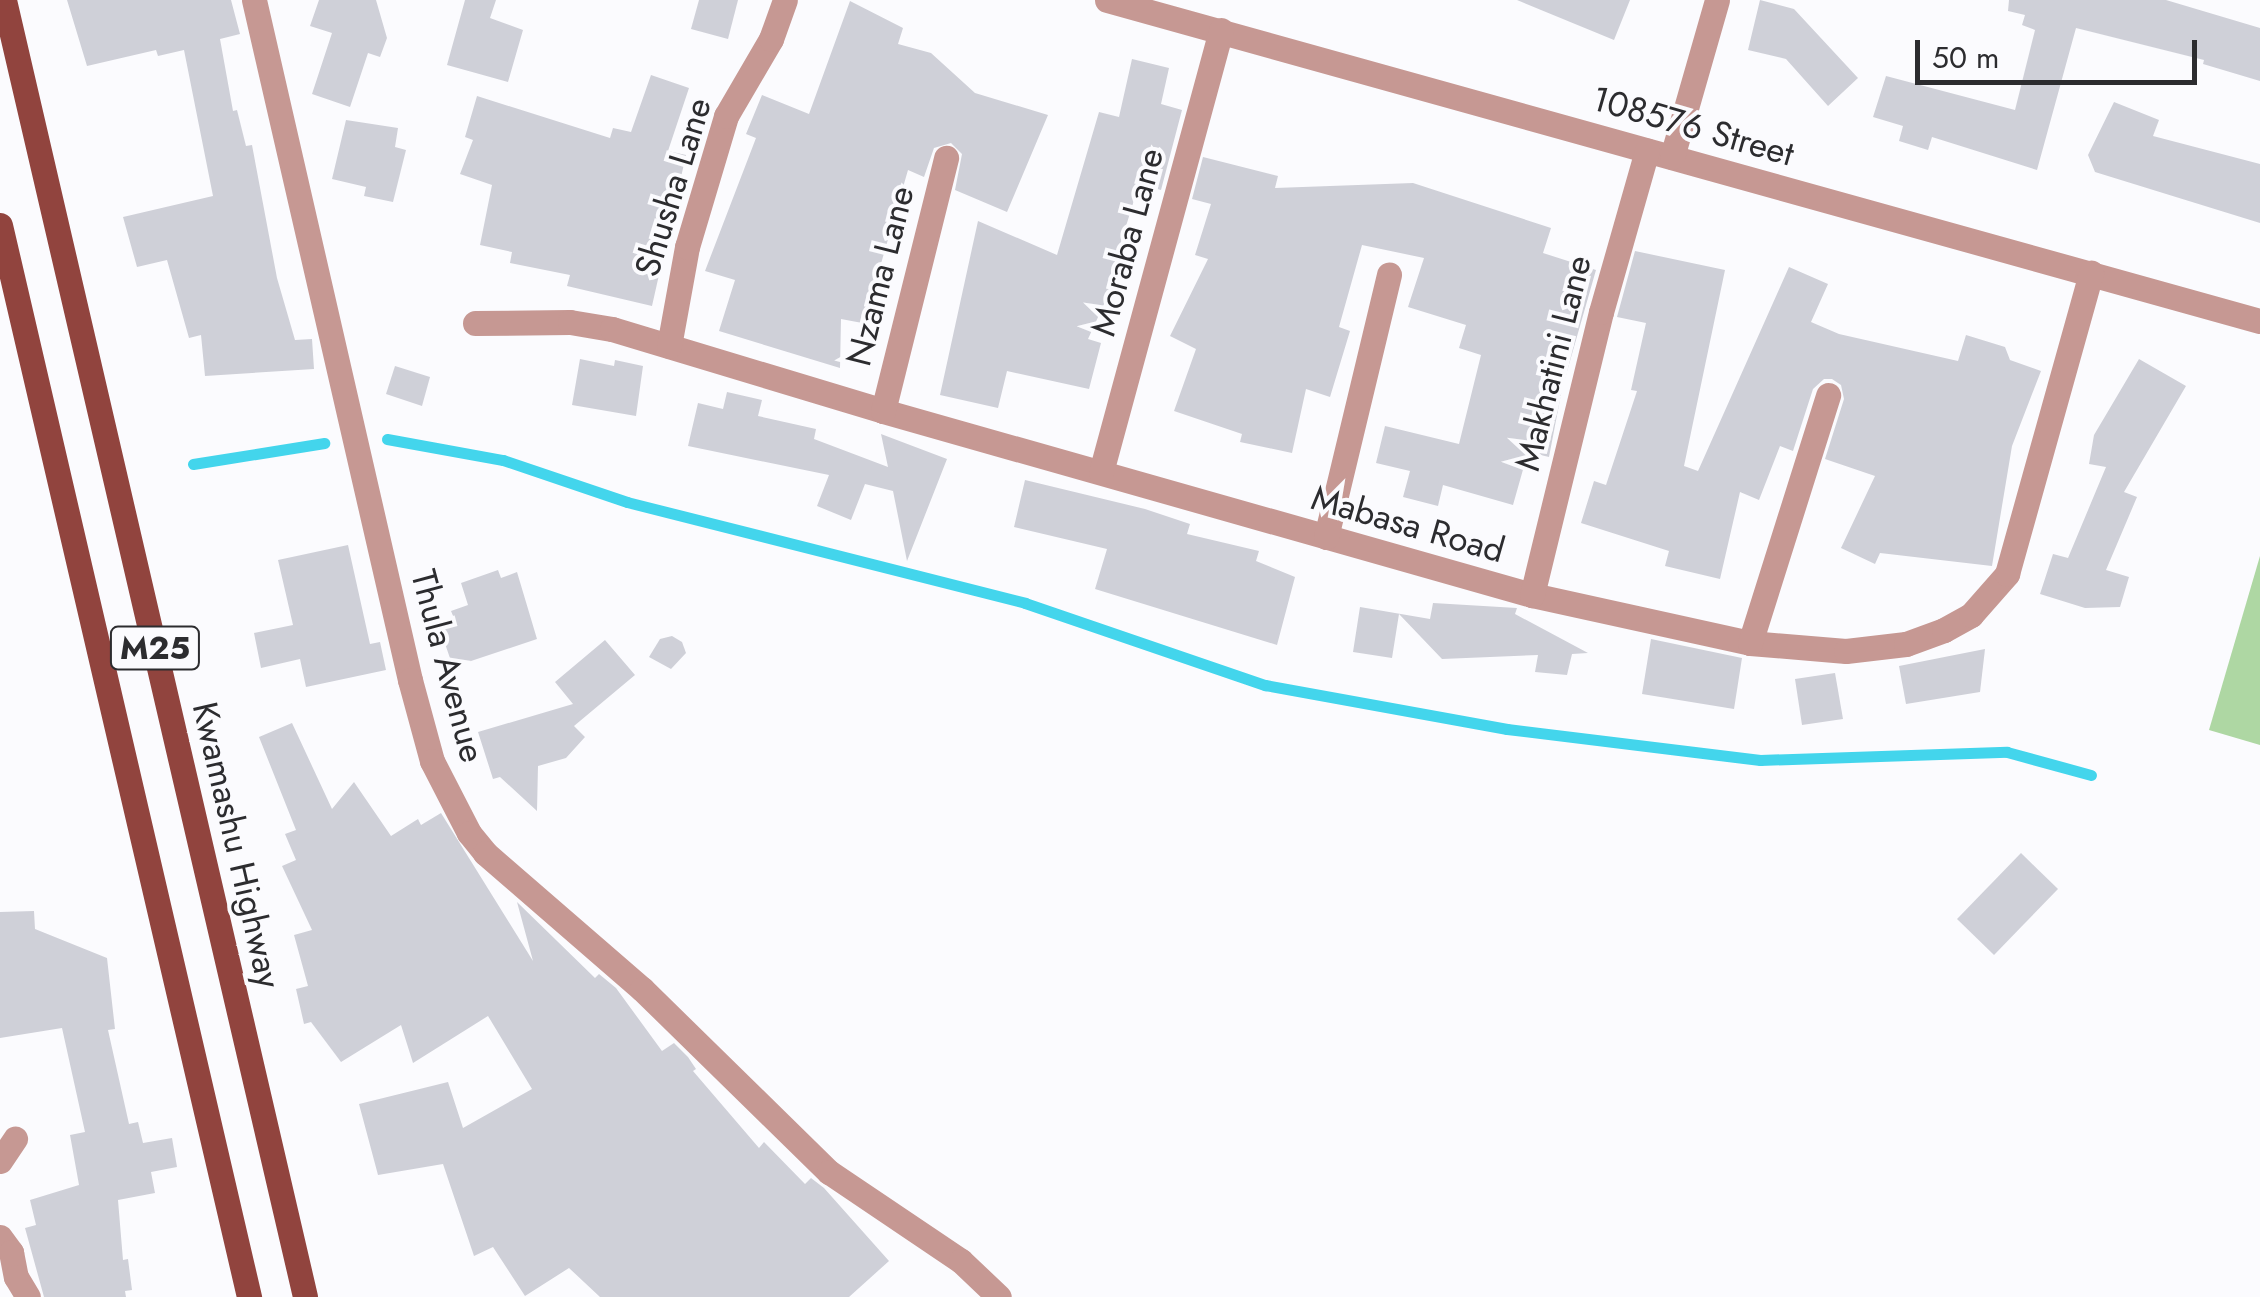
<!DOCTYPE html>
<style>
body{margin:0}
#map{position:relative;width:2260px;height:1297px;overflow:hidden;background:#fbfbfe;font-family:Jost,sans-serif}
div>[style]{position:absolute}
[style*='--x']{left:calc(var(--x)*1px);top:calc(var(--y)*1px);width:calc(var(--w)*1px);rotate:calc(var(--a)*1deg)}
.green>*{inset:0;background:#aed7a3}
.stream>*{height:11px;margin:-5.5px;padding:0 5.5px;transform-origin:5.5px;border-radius:5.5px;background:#43d5ec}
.building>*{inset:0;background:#cfd0d8}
.street>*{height:25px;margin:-12.5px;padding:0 12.5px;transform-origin:12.5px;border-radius:12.5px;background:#c69893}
.primary>*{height:25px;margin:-12.5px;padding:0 12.5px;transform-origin:12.5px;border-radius:12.5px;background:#91443e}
span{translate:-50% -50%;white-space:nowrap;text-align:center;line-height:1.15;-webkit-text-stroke:8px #fbfbfe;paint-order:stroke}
.shield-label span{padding:2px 8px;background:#fbfbfe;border:2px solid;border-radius:8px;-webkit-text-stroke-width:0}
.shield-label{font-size:32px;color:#2c2c2f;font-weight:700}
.street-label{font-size:35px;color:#2c2c2f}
.scale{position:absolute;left:1915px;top:40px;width:282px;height:45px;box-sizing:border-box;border:5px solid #2c2c2f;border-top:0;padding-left:12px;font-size:30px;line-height:35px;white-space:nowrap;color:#2c2c2f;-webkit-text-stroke:8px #fbfbfe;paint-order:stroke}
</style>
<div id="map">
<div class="green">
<i style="clip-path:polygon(2260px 556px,2260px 745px,2209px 730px)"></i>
</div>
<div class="stream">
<i style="--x:387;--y:439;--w:118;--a:10.3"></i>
<i style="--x:503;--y:460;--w:131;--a:18.7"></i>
<i style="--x:627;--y:502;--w:411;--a:14.2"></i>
<i style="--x:1025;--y:603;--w:254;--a:18.9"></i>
<i style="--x:1265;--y:685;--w:246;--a:10.3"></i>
<i style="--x:1507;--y:729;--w:255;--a:7"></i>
<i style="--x:1760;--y:760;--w:247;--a:-1.9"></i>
<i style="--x:2007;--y:752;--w:87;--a:15.3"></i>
<i style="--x:193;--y:464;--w:133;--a:-9.1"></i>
</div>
<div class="building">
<i style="clip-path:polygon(67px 0,231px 0,240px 34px,220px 39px,233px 111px,237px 110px,246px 146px,252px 145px,277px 278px,295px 340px,312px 339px,314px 369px,205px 376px,201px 335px,189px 338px,167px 260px,137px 267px,123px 217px,213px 196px,184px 50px,158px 56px,156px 50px,87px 66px)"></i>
<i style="clip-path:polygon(319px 0,376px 0,387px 38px,380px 57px,368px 53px,350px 107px,312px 94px,332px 33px,310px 26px)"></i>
<i style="clip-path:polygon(465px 0,496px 0,490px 18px,523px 30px,508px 82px,447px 65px)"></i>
<i style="clip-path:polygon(699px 0,738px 0,728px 39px,691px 29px)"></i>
<i style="clip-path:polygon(1517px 0,1630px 0,1614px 40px)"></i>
<i style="clip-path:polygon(1760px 0,1794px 9px,1858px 78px,1828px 106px,1786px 59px,1748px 50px)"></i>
<i style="clip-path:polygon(2009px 0,2166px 0,2260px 28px,2260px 81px,2203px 64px,2204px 60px,2076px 28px,2037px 170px,1932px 137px,1928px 150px,1899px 141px,1903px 126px,1873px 117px,1886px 76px,2015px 110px,2035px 30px,2022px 25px,2025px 15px,2008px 11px)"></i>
<i style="clip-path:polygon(850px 1px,903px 28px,898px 44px,931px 53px,975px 93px,1048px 115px,1007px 212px,955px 190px,962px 154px,951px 143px,934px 148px,924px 177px,908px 170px,876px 281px,882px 283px,873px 325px,841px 319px,840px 368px,719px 331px,735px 280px,705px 271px,756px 138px,746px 134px,762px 95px,809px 114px)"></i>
<i style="clip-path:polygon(1132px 59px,1169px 68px,1161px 104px,1182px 110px,1161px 190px,1139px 184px,1110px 278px,1115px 280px,1088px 339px,1101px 343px,1089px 389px,1007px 371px,998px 408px,940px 395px,978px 221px,1057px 255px,1099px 112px,1119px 117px)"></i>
<i style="clip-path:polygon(651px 75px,689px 88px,668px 151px,686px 155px,652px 306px,567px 286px,570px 275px,510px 263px,512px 252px,480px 245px,492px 185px,460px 174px,473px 140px,465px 137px,477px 96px,610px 138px,613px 128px,631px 132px)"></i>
<i style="clip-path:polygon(2114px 102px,2159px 120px,2153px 136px,2260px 164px,2260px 223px,2095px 172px,2088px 155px)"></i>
<i style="clip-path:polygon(346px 120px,398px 128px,395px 147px,406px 150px,393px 202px,364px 196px,366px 187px,332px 179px)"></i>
<i style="clip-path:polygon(1203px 157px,1278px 176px,1275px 188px,1413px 183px,1551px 228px,1543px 253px,1596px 270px,1562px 389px,1549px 457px,1528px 452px,1513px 505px,1443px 485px,1438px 506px,1403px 497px,1410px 471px,1376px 463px,1385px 426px,1459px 444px,1481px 355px,1459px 348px,1466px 325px,1408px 307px,1424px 258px,1362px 245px,1339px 327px,1350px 331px,1330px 397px,1306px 389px,1292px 453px,1240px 442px,1242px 434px,1174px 411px,1196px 349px,1170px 336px,1208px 259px,1195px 255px,1211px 204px,1192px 199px)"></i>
<i style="clip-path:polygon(1635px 251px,1725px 270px,1684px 466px,1698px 471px,1789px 267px,1828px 284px,1811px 322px,1839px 334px,1958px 361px,1966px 335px,2005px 347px,2010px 360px,2041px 371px,2012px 446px,1992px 566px,1880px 553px,1875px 564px,1841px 548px,1875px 476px,1825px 459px,1844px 399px,1841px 385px,1832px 379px,1824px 379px,1813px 389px,1793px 451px,1780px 446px,1759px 500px,1740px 492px,1720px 579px,1665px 566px,1669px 551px,1581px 523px,1594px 481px,1606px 485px,1637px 391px,1631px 390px,1646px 323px,1617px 317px)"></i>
<i style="clip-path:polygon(580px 359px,614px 366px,615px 360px,643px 366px,636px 416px,572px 405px)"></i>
<i style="clip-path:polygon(2139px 359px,2186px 386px,2124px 492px,2137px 497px,2106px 570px,2129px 577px,2120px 607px,2085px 608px,2040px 594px,2053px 554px,2068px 558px,2106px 467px,2089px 464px,2094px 435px)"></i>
<i style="clip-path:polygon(395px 366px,430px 377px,422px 406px,386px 394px)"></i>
<i style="clip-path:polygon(727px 392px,762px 400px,758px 416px,816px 429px,814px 439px,888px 467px,881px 434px,947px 459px,907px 561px,893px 491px,865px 484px,851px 520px,817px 506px,829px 475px,688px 446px,698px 403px,723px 409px)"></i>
<i style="clip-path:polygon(1025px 480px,1145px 509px,1190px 524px,1187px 534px,1259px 551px,1256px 561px,1295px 577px,1277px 645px,1095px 589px,1107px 549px,1014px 527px)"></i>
<i style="clip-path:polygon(348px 545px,370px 644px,380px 642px,386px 670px,306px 687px,300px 659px,261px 668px,254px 633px,293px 625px,278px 560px)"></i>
<i style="clip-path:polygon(498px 570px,501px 578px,517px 572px,537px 639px,453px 667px,440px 629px,456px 623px,451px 611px,468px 605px,461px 583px)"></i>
<i style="clip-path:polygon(1433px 603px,1517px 608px,1515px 614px,1588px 653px,1572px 654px,1567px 675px,1535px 672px,1538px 655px,1442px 659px,1399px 614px,1392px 658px,1353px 652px,1360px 607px,1430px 619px)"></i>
<i style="clip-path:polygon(672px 636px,682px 642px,686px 653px,671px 669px,649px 657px,660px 639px)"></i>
<i style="clip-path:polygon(1651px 639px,1742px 658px,1734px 709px,1642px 694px)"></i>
<i style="clip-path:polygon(605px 640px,635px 675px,574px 726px,585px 737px,566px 758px,538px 766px,537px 811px,500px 777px,493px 779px,478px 732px,573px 704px,555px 682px)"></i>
<i style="clip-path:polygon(1985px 649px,1980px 692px,1906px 704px,1899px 666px)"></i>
<i style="clip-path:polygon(1835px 673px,1843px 719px,1802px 725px,1795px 679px)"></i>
<i style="clip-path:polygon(292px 723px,332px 809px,354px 782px,391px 836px,418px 819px,421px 825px,441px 813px,533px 961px,517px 902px,595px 978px,599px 974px,616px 988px,662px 1051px,674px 1043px,688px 1057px,696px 1069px,693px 1071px,759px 1148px,764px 1142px,805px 1184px,811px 1178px,824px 1188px,889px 1261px,849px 1297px,600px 1297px,569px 1268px,525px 1296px,493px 1247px,474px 1256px,443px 1164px,378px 1175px,359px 1104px,448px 1082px,463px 1128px,532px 1089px,488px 1016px,413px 1063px,401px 1025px,341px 1062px,311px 1022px,304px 1024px,296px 989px,308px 986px,294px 935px,312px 930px,282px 866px,296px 860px,285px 834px,296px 830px,259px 737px)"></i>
<i style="clip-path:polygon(2021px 853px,2058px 889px,1994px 955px,1957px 919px)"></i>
<i style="clip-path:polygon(34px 911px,35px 929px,107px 958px,115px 1029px,108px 1030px,129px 1124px,138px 1122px,143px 1143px,172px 1138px,177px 1167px,151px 1172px,155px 1193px,118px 1200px,123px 1260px,128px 1259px,132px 1290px,125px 1291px,126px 1297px,44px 1297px,25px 1228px,36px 1225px,30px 1200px,79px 1185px,70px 1135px,85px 1132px,62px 1028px,0 1038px,0 912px)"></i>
</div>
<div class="street">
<i style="--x:254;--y:0;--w:698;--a:77.08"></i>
<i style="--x:410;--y:680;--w:84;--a:74.8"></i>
<i style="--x:432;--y:761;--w:81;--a:62.8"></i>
<i style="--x:469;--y:833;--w:26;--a:51"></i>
<i style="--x:485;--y:853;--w:208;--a:40.9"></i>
<i style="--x:642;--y:989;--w:262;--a:44.4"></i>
<i style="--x:829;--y:1172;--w:159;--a:34"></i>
<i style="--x:961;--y:1261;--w:52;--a:43.5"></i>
<i style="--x:1107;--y:0;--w:1197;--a:15.56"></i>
<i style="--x:1672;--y:157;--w:163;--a:-74"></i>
<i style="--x:475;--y:323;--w:95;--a:-0.6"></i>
<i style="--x:570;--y:322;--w:43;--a:9.5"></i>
<i style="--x:612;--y:329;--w:283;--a:16.8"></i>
<i style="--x:883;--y:411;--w:675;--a:15.83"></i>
<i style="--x:1532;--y:595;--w:223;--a:12.4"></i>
<i style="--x:1750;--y:643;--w:96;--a:4.8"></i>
<i style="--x:1846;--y:651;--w:60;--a:-6.7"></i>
<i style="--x:1906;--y:644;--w:40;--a:-20.2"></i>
<i style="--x:1944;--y:630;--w:31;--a:-29"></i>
<i style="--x:1971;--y:615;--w:55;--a:-48.7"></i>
<i style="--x:2007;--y:574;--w:313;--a:-74.4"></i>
<i style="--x:669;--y:346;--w:101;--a:-79.7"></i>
<i style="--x:687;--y:247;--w:137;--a:-73.4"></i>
<i style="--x:726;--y:116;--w:89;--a:-59.7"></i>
<i style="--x:771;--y:39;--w:41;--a:-70.3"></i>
<i style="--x:883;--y:411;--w:261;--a:-76"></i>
<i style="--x:1101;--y:472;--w:458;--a:-74.8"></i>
<i style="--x:1326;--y:537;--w:270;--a:-76.5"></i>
<i style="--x:1532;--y:595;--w:291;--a:-76.3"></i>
<i style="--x:1601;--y:312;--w:168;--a:-74.1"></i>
<i style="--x:1750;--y:643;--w:260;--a:-72.5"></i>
<i style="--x:0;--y:1161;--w:27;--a:-56"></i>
<i style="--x:0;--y:1237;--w:19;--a:54"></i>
<i style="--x:11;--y:1252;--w:25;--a:79"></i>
<i style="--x:16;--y:1277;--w:23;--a:59"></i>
</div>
<div class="primary">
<i style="--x:4;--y:0;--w:1331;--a:76.93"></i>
<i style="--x:0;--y:225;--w:1101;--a:76.92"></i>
</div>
<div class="shield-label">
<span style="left:155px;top:648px">M25</span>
</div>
<div class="street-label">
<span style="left:1693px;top:126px;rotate:16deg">108576 Street</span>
<span style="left:673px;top:187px;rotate:-73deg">Shusha Lane</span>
<span style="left:1127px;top:242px;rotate:-75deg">Moraba Lane</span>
<span style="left:880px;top:276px;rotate:-76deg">Nzama Lane</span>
<span style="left:1553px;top:363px;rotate:-76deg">Makhatini Lane</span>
<span style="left:1408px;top:524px;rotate:16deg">Mabasa Road</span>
<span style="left:448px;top:666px;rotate:75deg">Thula Avenue</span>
<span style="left:237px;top:845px;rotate:77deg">Kwamashu Highway</span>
</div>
<div class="scale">50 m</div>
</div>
